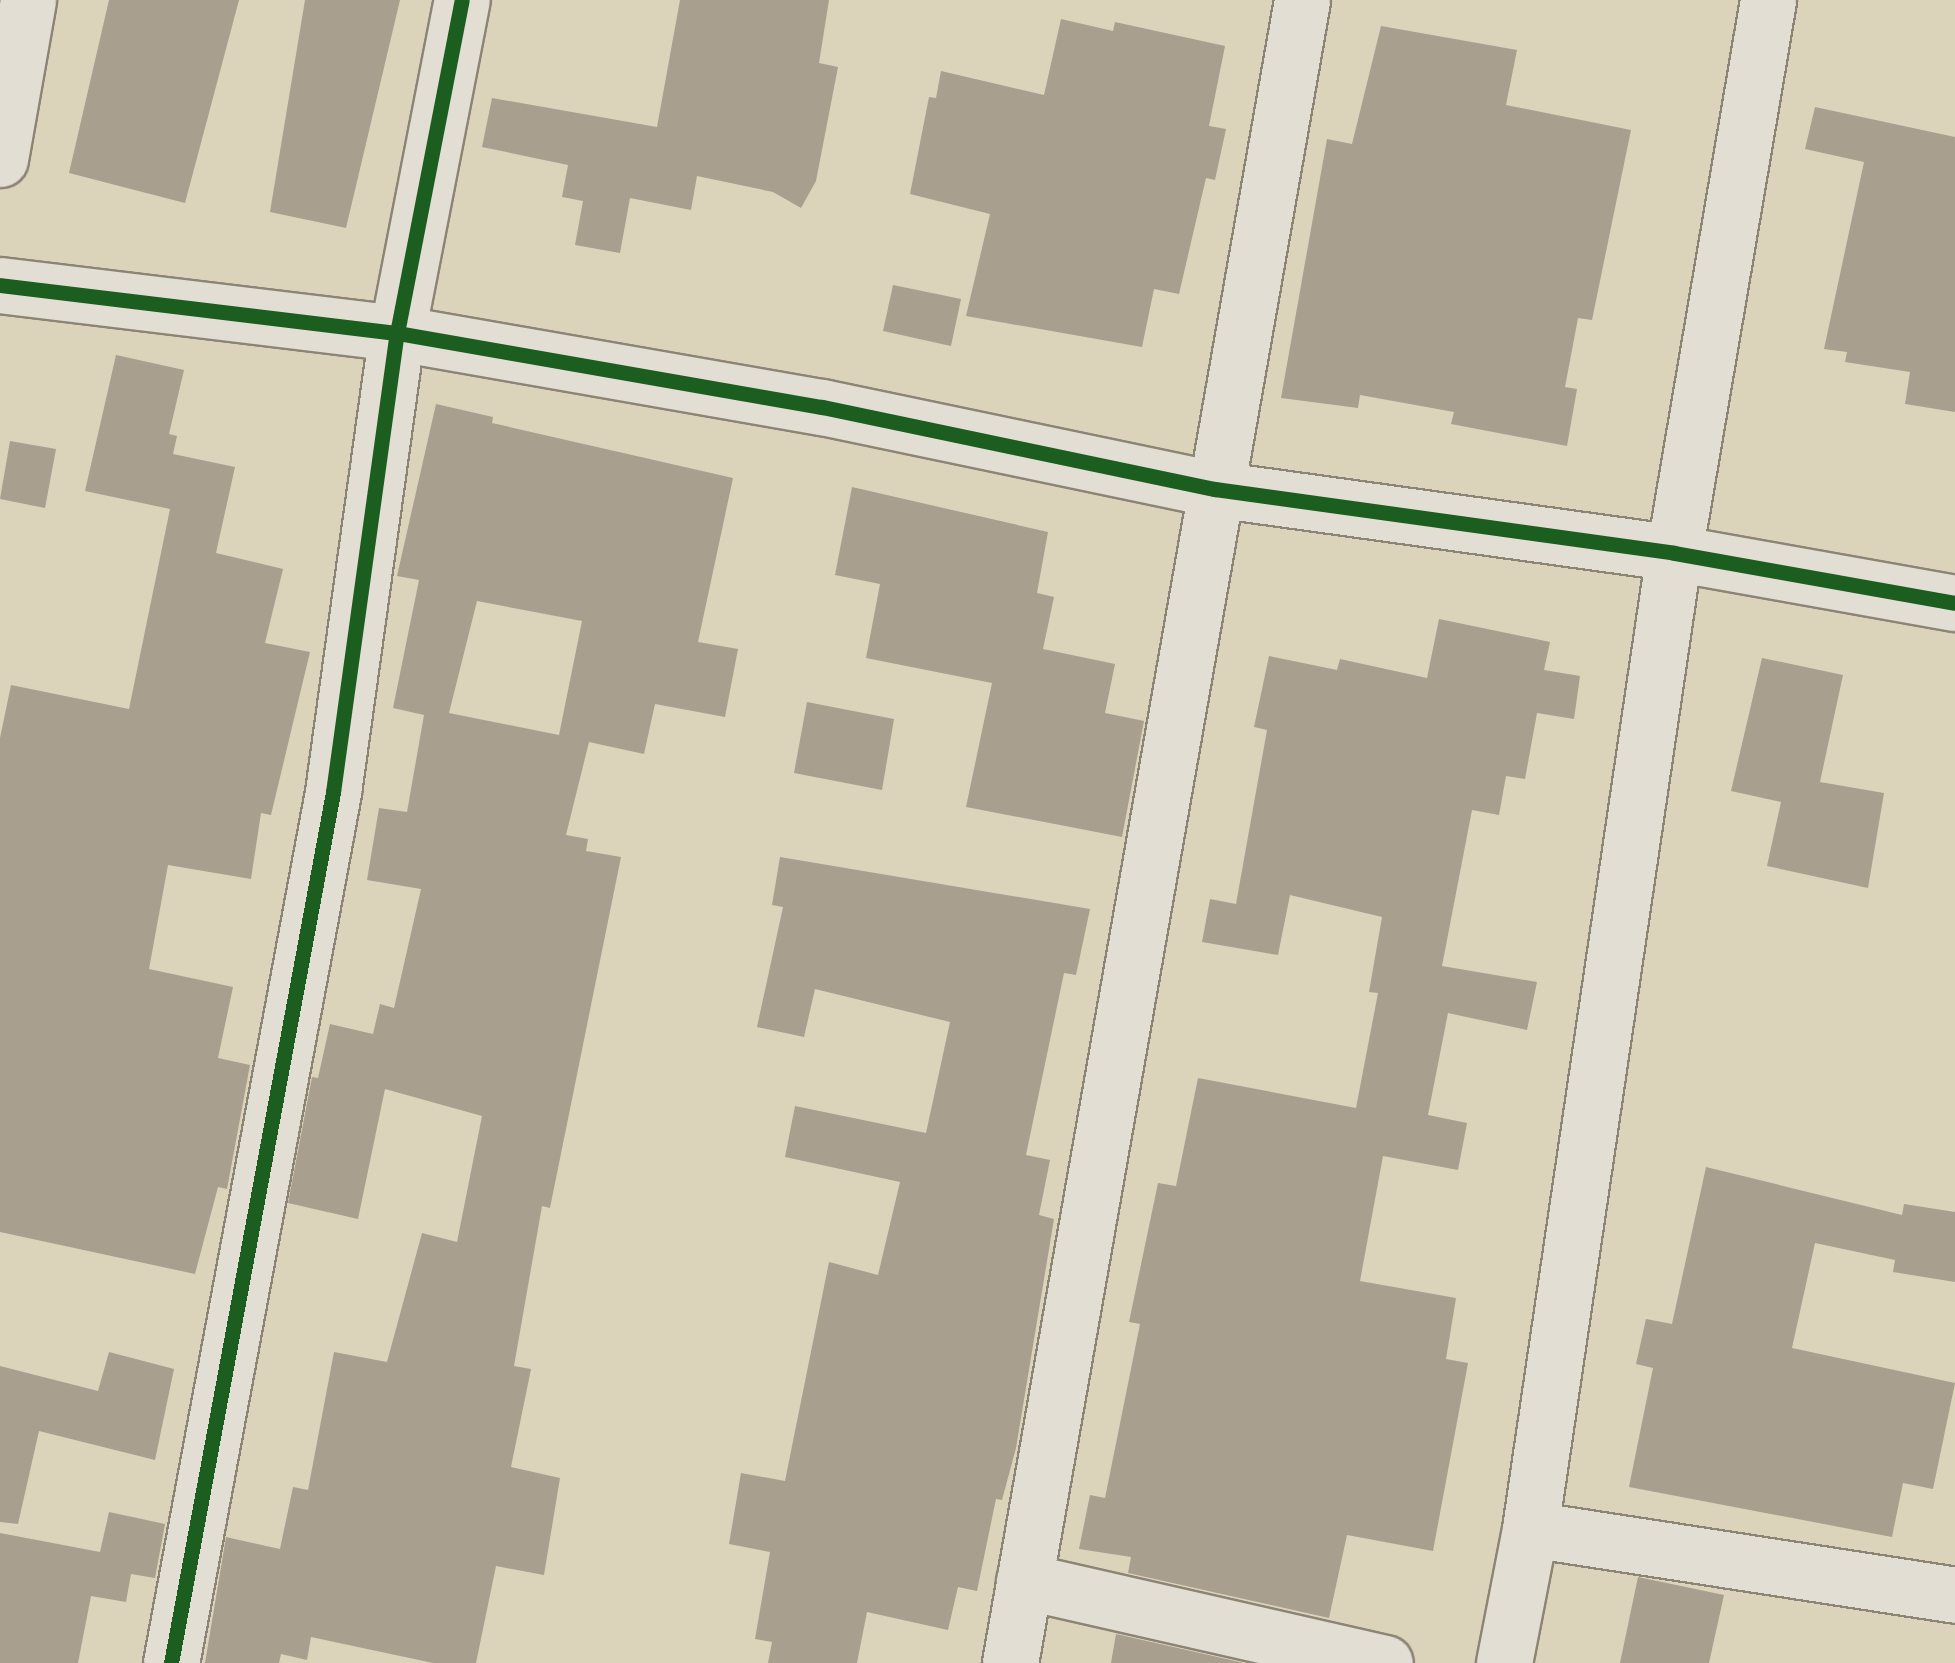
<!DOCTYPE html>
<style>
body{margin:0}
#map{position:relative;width:1955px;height:1663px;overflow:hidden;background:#dcd3bb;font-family:"IM FELL DW Pica",serif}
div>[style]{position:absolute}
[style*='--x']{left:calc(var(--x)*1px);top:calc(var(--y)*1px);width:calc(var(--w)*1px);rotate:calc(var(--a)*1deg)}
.building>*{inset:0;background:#a89f8f}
.roads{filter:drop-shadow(2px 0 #8c8475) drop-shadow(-2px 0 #8c8475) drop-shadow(0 2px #8c8475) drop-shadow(0 -2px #8c8475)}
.street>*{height:55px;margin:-27.5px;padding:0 27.5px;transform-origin:27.5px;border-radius:27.5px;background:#e3ded3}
.cycleway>*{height:15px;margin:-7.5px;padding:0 7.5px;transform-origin:7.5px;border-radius:7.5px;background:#1b5e20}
span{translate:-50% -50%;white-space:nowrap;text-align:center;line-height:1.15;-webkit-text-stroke:8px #f1e6ca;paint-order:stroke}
</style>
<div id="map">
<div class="building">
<i style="clip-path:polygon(109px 0,239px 0,185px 203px,69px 173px)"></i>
<i style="clip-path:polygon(305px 0,400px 0,346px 228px,270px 212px)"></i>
<i style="clip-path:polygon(680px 0,829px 0,819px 63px,838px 67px,816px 181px,801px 208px,773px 192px,697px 176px,691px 210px,630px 198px,620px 253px,575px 245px,583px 201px,562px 197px,568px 165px,482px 147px,492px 98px,657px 127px)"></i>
<i style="clip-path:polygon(1061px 19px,1113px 31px,1115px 22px,1225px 46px,1209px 126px,1226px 129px,1215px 180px,1206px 178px,1179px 294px,1154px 289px,1142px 347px,966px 316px,990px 214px,910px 194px,929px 97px,936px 98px,941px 71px,1044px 95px)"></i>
<i style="clip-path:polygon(1381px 26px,1517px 50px,1506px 105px,1631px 130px,1592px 320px,1578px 318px,1565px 387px,1577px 389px,1567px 446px,1451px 424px,1454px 412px,1360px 395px,1358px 408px,1281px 398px,1327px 139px,1352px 144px)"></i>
<i style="clip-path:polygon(1815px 107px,1955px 137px,1955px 412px,1905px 404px,1910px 372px,1845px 362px,1847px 352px,1824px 349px,1864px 162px,1805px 149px)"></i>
<i style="clip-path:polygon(893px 285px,961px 299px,951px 346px,883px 331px)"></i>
<i style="clip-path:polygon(116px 355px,184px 370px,169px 434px,177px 436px,173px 454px,235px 467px,216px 553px,283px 569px,265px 643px,310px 652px,271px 815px,261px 813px,251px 879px,168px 865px,149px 969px,233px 987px,218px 1058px,250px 1065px,227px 1189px,218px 1187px,195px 1274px,0 1232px,0 738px,11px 685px,129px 709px,170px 509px,85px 491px)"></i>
<i style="clip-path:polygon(evenodd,436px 404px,493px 417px,492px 423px,733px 478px,698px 642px,738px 649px,725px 717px,655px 704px,644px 754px,589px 742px,566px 835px,588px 839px,586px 851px,621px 857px,550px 1208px,542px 1206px,514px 1366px,531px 1369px,511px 1467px,560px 1478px,544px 1575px,496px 1566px,476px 1663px,433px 1663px,311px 1637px,307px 1660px,281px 1654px,279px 1663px,205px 1663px,226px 1537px,280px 1549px,293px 1487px,308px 1490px,334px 1352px,387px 1362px,422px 1233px,457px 1242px,482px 1116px,385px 1089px,358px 1219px,288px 1203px,312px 1077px,318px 1078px,330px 1024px,373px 1034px,380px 1004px,394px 1008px,421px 889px,367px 880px,379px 808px,407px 812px,424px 715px,393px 708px,419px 580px,397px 576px,436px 404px,477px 601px,582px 621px,559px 735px,449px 713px,477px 601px)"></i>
<i style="clip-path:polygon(10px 441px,56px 449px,45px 508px,0 499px)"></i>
<i style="clip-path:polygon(852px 487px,1048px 532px,1037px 593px,1054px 597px,1043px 649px,1115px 664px,1105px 713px,1144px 721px,1122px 837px,966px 807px,992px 683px,866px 658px,880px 584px,835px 575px)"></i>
<i style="clip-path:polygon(1439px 619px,1550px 642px,1544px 670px,1580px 676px,1574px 719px,1537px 713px,1525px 779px,1506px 776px,1499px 815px,1472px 810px,1442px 966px,1537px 982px,1527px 1030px,1448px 1013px,1428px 1115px,1467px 1123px,1458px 1170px,1383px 1156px,1360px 1281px,1456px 1298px,1446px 1359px,1468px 1363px,1433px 1551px,1347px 1535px,1329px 1618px,1128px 1573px,1131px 1557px,1079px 1549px,1090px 1495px,1105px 1498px,1140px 1324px,1129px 1322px,1158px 1183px,1176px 1186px,1198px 1078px,1356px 1108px,1378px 993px,1369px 992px,1382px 917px,1290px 895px,1278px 955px,1202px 942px,1210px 899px,1236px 904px,1267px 730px,1254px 727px,1269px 656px,1337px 670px,1340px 659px,1427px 678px)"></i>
<i style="clip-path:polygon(1762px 658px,1843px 675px,1820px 782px,1884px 793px,1868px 888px,1767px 866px,1781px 802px,1731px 791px)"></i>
<i style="clip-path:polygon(807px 702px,894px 719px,882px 790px,794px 773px)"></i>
<i style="clip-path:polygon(780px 857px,1090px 909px,1076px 975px,1064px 973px,1026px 1155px,1050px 1160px,1039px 1215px,1054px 1219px,1016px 1448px,1002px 1500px,996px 1499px,977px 1591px,958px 1587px,948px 1630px,867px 1612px,857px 1663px,768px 1663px,772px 1642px,755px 1639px,770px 1552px,729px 1544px,741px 1473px,785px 1481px,829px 1262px,878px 1275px,900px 1182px,785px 1157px,795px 1106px,926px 1133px,950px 1022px,815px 989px,804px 1037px,757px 1027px,783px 907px,772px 905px)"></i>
<i style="clip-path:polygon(1706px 1167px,1902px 1215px,1904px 1204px,1955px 1212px,1955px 1282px,1893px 1272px,1895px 1260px,1815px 1243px,1792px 1348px,1955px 1383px,1933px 1489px,1903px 1483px,1892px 1537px,1629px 1487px,1653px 1368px,1636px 1364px,1646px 1319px,1672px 1324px)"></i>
<i style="clip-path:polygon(109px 1352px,174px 1369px,155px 1460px,39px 1431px,18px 1524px,0 1522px,0 1366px,98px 1391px)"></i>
<i style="clip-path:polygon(109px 1512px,165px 1524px,155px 1578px,131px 1574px,126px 1602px,91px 1596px,78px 1663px,0 1663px,0 1533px,100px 1552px)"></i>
<i style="clip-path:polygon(1638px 1577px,1724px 1595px,1709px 1663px,1620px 1663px)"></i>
<i style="clip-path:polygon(1116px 1634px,1244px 1663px,1111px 1663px)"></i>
</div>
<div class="roads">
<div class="street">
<i style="--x:0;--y:159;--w:161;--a:-80"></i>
<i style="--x:0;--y:285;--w:400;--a:6.9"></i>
<i style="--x:397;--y:333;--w:431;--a:9.9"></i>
<i style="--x:822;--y:407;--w:401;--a:11.8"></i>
<i style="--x:1215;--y:489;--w:463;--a:7.9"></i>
<i style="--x:1674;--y:553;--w:285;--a:10.1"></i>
<i style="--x:1530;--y:1529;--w:430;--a:8.8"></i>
<i style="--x:1024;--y:1581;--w:370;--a:12.8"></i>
<i style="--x:171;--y:1663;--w:886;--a:-79.46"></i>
<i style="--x:333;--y:792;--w:463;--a:-82.1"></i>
<i style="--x:397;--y:333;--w:339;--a:-79"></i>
<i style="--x:1010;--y:1663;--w:1688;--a:-80.04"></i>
<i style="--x:1504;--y:1663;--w:136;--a:-79"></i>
<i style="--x:1530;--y:1529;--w:987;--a:-81.61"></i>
<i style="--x:1674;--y:553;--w:561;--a:-80.35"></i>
</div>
</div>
<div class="cycleway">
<i style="--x:0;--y:285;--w:400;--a:6.9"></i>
<i style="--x:397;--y:333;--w:431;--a:9.9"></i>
<i style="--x:822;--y:407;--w:401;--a:11.8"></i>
<i style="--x:1215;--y:489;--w:463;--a:7.9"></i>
<i style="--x:1674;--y:553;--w:285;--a:10.1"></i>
<i style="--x:171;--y:1663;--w:886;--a:-79.46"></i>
<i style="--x:333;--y:792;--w:463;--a:-82.1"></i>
<i style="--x:397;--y:333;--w:339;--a:-79"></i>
</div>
</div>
